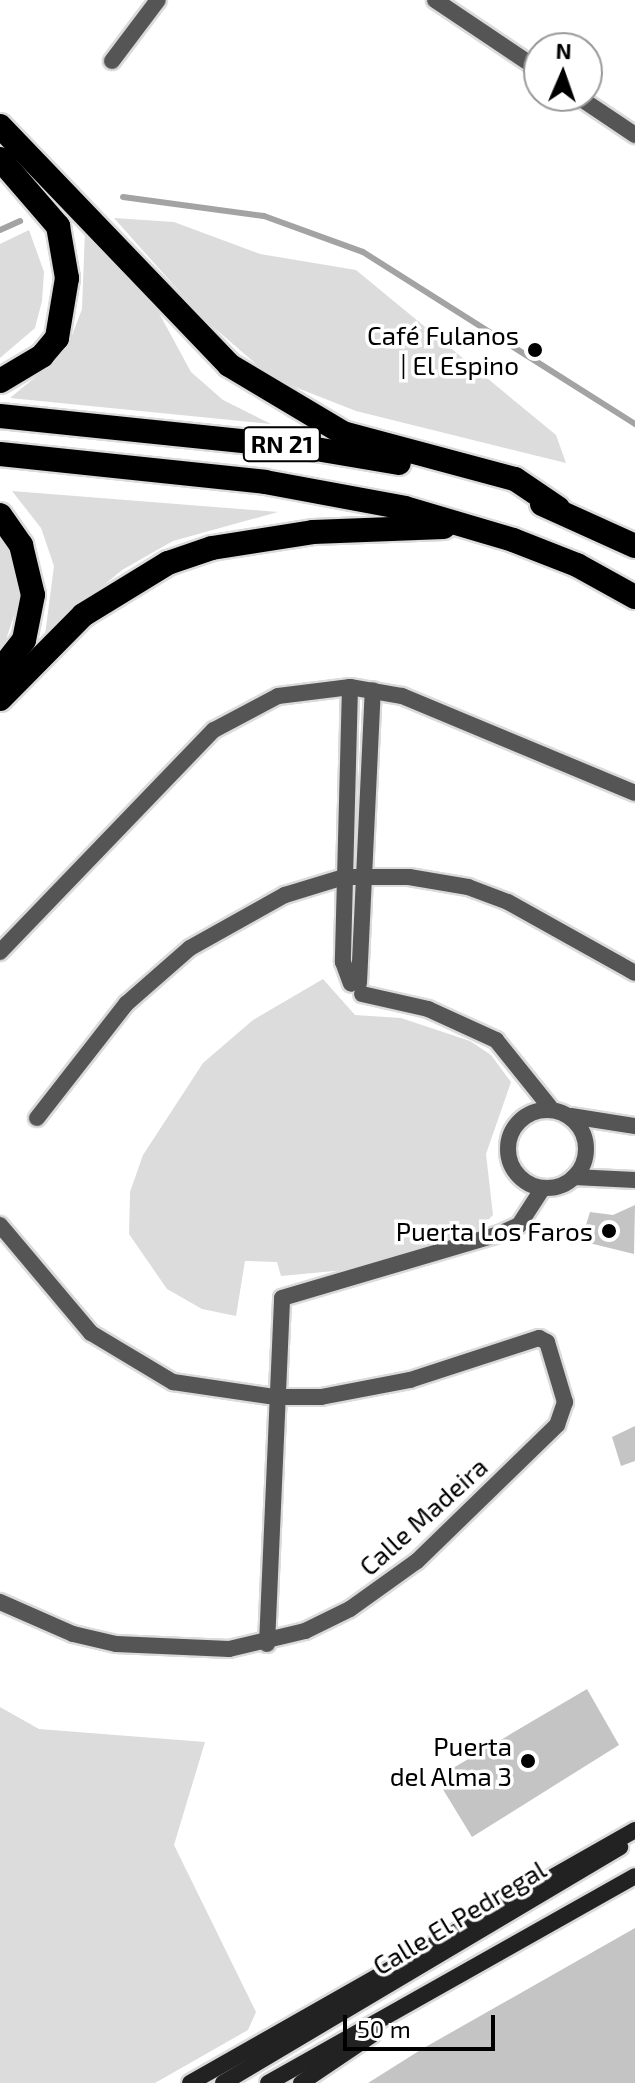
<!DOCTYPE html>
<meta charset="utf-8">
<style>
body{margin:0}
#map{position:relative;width:635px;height:2083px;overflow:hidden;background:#fff;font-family:"Exo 2",sans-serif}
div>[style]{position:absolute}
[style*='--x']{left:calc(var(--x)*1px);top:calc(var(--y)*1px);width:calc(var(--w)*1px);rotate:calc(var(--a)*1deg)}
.green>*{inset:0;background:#dcdcdc}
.stream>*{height:6px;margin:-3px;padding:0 3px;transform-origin:3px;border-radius:3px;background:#a3a3a3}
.building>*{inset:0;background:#c4c4c4}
.roads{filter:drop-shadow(2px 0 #dbdbdb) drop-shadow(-2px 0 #dbdbdb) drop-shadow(0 2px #dbdbdb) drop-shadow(0 -2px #dbdbdb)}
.street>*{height:16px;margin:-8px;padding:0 8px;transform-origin:8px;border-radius:8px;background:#555}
.street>.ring{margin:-8px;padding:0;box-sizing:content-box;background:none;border:16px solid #555;border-radius:50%}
.secondary>*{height:16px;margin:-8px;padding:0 8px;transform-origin:8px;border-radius:8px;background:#222}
.highway>*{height:24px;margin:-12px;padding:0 12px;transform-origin:12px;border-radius:12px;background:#000}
.dots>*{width:22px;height:22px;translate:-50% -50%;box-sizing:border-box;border:4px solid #fff;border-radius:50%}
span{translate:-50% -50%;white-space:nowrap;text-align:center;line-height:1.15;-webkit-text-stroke:7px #fff;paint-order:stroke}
.shield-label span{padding:2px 6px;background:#fff;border:2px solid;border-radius:6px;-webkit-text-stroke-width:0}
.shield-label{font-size:24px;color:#000;font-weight:700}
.poi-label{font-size:26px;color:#000}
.right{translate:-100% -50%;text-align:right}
.street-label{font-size:26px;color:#000}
.north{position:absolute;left:523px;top:32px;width:80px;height:80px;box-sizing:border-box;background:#fff;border:2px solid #999;border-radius:50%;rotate:2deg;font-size:22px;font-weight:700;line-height:32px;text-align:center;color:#000}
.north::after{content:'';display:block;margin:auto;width:28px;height:36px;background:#000;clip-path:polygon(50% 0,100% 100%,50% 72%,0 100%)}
.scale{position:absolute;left:343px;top:2015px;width:152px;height:36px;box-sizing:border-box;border:4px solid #000;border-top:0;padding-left:10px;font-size:24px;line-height:28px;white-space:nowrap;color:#000;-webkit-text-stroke:6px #fff;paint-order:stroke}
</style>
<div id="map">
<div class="green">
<i style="clip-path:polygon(114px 218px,174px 222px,260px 254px,356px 270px,556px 435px,566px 463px,356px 411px,272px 378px,203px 318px)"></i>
<i style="clip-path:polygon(29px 230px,44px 272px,42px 301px,35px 328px,0 358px,0 244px)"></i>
<i style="clip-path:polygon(85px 230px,159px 313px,191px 372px,223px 400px,271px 424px,10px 398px,61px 356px,73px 333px,82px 309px)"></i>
<i style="clip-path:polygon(12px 491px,278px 512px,173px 541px,122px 570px,45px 635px,54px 566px,41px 528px)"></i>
<i style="clip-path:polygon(0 534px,14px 552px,23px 588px,0 658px)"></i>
<i style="clip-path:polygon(323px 979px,355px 1015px,401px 1018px,470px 1041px,491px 1055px,511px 1082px,486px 1154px,493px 1215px,477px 1231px,345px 1270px,281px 1276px,277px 1262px,245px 1261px,236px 1316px,202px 1309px,167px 1289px,129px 1234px,130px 1192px,143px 1155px,203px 1063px,253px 1020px)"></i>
<i style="clip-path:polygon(0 1707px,39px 1729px,205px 1742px,174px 1845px,256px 2012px,248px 2030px,155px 2083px,0 2083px)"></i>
</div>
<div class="stream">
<i style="--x:123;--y:197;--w:142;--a:7.7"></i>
<i style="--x:264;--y:216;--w:105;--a:20"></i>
<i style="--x:363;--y:252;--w:322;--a:32.3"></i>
<i style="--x:0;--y:230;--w:22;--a:-24"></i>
</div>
<div class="building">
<i style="clip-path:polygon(635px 1205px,634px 1254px,581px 1241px,590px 1212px,613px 1215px)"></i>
<i style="clip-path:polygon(635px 1426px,635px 1461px,621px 1466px,612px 1437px)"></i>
<i style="clip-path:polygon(587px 1689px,619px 1745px,472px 1837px,436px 1778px)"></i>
<i style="clip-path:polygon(635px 1928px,635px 2083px,368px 2083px,422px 2049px)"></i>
</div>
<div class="roads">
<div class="street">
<i style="--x:435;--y:0;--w:125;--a:33.9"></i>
<i style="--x:112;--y:61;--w:76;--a:-53"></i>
<i style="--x:577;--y:96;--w:70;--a:33.9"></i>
<i style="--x:350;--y:687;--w:275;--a:91.5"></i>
<i style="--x:343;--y:962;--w:23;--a:70"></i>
<i style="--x:0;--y:952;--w:308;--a:-46.1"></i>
<i style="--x:214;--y:730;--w:72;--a:-28"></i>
<i style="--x:278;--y:696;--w:73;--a:-7.1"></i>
<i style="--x:350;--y:687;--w:53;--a:9.8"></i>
<i style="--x:402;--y:696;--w:252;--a:22.6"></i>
<i style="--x:359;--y:983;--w:293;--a:-87.3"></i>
<i style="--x:362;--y:994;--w:68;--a:12.8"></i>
<i style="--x:428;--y:1009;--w:75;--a:24.5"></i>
<i style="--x:496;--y:1040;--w:85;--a:51.2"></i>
<i class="ring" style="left:508px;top:1110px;width:62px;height:62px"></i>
<i style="--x:571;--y:1116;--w:65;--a:8.9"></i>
<i style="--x:37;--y:1118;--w:145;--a:-52"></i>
<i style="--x:126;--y:1004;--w:85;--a:-41.2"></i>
<i style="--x:190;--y:948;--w:109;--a:-29.2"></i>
<i style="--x:285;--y:895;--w:62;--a:-17"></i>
<i style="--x:344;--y:877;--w:65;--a:0"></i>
<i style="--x:409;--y:877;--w:60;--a:9.6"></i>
<i style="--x:468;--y:887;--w:43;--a:20.6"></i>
<i style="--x:508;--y:902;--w:145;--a:29.2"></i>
<i style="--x:574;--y:1177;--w:61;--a:2.8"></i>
<i style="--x:0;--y:1225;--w:141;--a:49.9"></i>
<i style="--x:91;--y:1333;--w:96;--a:30.9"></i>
<i style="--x:173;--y:1382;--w:102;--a:8.4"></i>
<i style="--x:274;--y:1397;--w:47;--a:0"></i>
<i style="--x:321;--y:1397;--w:91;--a:-10.8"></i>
<i style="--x:410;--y:1380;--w:136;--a:-18"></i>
<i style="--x:539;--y:1338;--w:9;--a:27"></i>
<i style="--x:547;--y:1342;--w:63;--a:73.3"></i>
<i style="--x:565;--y:1402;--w:24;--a:109"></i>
<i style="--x:557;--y:1425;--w:195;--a:135.8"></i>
<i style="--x:417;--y:1561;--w:82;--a:144.4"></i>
<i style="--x:350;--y:1609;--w:50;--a:153.9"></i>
<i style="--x:305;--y:1631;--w:78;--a:166.7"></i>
<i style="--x:229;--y:1649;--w:113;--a:-177.5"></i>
<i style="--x:116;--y:1644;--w:44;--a:-166.9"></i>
<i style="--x:73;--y:1634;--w:80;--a:-156.3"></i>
<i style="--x:267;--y:1644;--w:346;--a:-87.5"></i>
<i style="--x:282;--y:1298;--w:226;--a:-16.4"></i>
<i style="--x:499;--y:1234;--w:22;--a:-24"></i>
<i style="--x:519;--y:1225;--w:40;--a:-57.1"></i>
</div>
<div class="secondary">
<i style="--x:190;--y:2083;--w:512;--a:-29.62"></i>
<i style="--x:223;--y:2083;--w:462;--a:-30.7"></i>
<i style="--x:268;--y:2083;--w:421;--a:-29.4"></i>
<i style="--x:301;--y:2083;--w:86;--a:-34.1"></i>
</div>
<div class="highway">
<i style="--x:0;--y:126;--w:331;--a:46.2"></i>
<i style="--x:229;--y:365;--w:133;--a:30.8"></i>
<i style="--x:343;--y:433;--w:178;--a:15"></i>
<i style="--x:515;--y:479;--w:52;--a:34"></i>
<i style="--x:0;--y:159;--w:89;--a:49.1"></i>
<i style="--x:58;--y:226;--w:53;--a:80.2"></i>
<i style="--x:67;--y:278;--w:61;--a:99.5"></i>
<i style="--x:57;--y:338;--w:23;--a:130"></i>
<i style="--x:42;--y:356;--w:49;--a:149.2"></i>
<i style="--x:0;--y:416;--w:312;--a:5.9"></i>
<i style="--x:310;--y:448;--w:90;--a:9.6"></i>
<i style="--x:0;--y:454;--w:266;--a:6"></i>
<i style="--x:265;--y:482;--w:142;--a:10.5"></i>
<i style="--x:405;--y:508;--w:113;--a:16.5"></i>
<i style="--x:513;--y:540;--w:69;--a:21.3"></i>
<i style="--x:577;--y:565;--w:66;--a:28.9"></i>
<i style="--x:542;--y:504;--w:102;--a:24.3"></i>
<i style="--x:0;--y:515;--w:37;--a:55"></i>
<i style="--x:21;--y:545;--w:51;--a:76.5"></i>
<i style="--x:33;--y:595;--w:46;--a:101.3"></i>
<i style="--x:24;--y:640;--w:39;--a:128"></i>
<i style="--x:0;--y:699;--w:118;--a:-45.3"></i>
<i style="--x:83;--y:615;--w:100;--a:-31.5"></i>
<i style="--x:168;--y:563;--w:46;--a:-18.8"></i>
<i style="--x:212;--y:548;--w:102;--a:-9"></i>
<i style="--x:313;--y:532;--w:131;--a:-2.2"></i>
</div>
</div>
<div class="dots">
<i style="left:535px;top:350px;background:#000"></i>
<i style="left:609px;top:1231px;background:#000"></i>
<i style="left:528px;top:1761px;background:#000"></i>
</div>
<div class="shield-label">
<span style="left:282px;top:444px">RN 21</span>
</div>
<div class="poi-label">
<span class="right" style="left:519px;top:350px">Café Fulanos<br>| El Espino</span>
<span class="right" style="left:593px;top:1231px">Puerta Los Faros</span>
<span class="right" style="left:512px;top:1761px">Puerta<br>del Alma 3</span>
</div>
<div class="street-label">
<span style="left:423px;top:1516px;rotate:-42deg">Calle Madeira</span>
<span style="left:459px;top:1917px;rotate:-31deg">Calle El Pedregal</span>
</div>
<div class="north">N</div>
<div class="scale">50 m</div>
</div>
